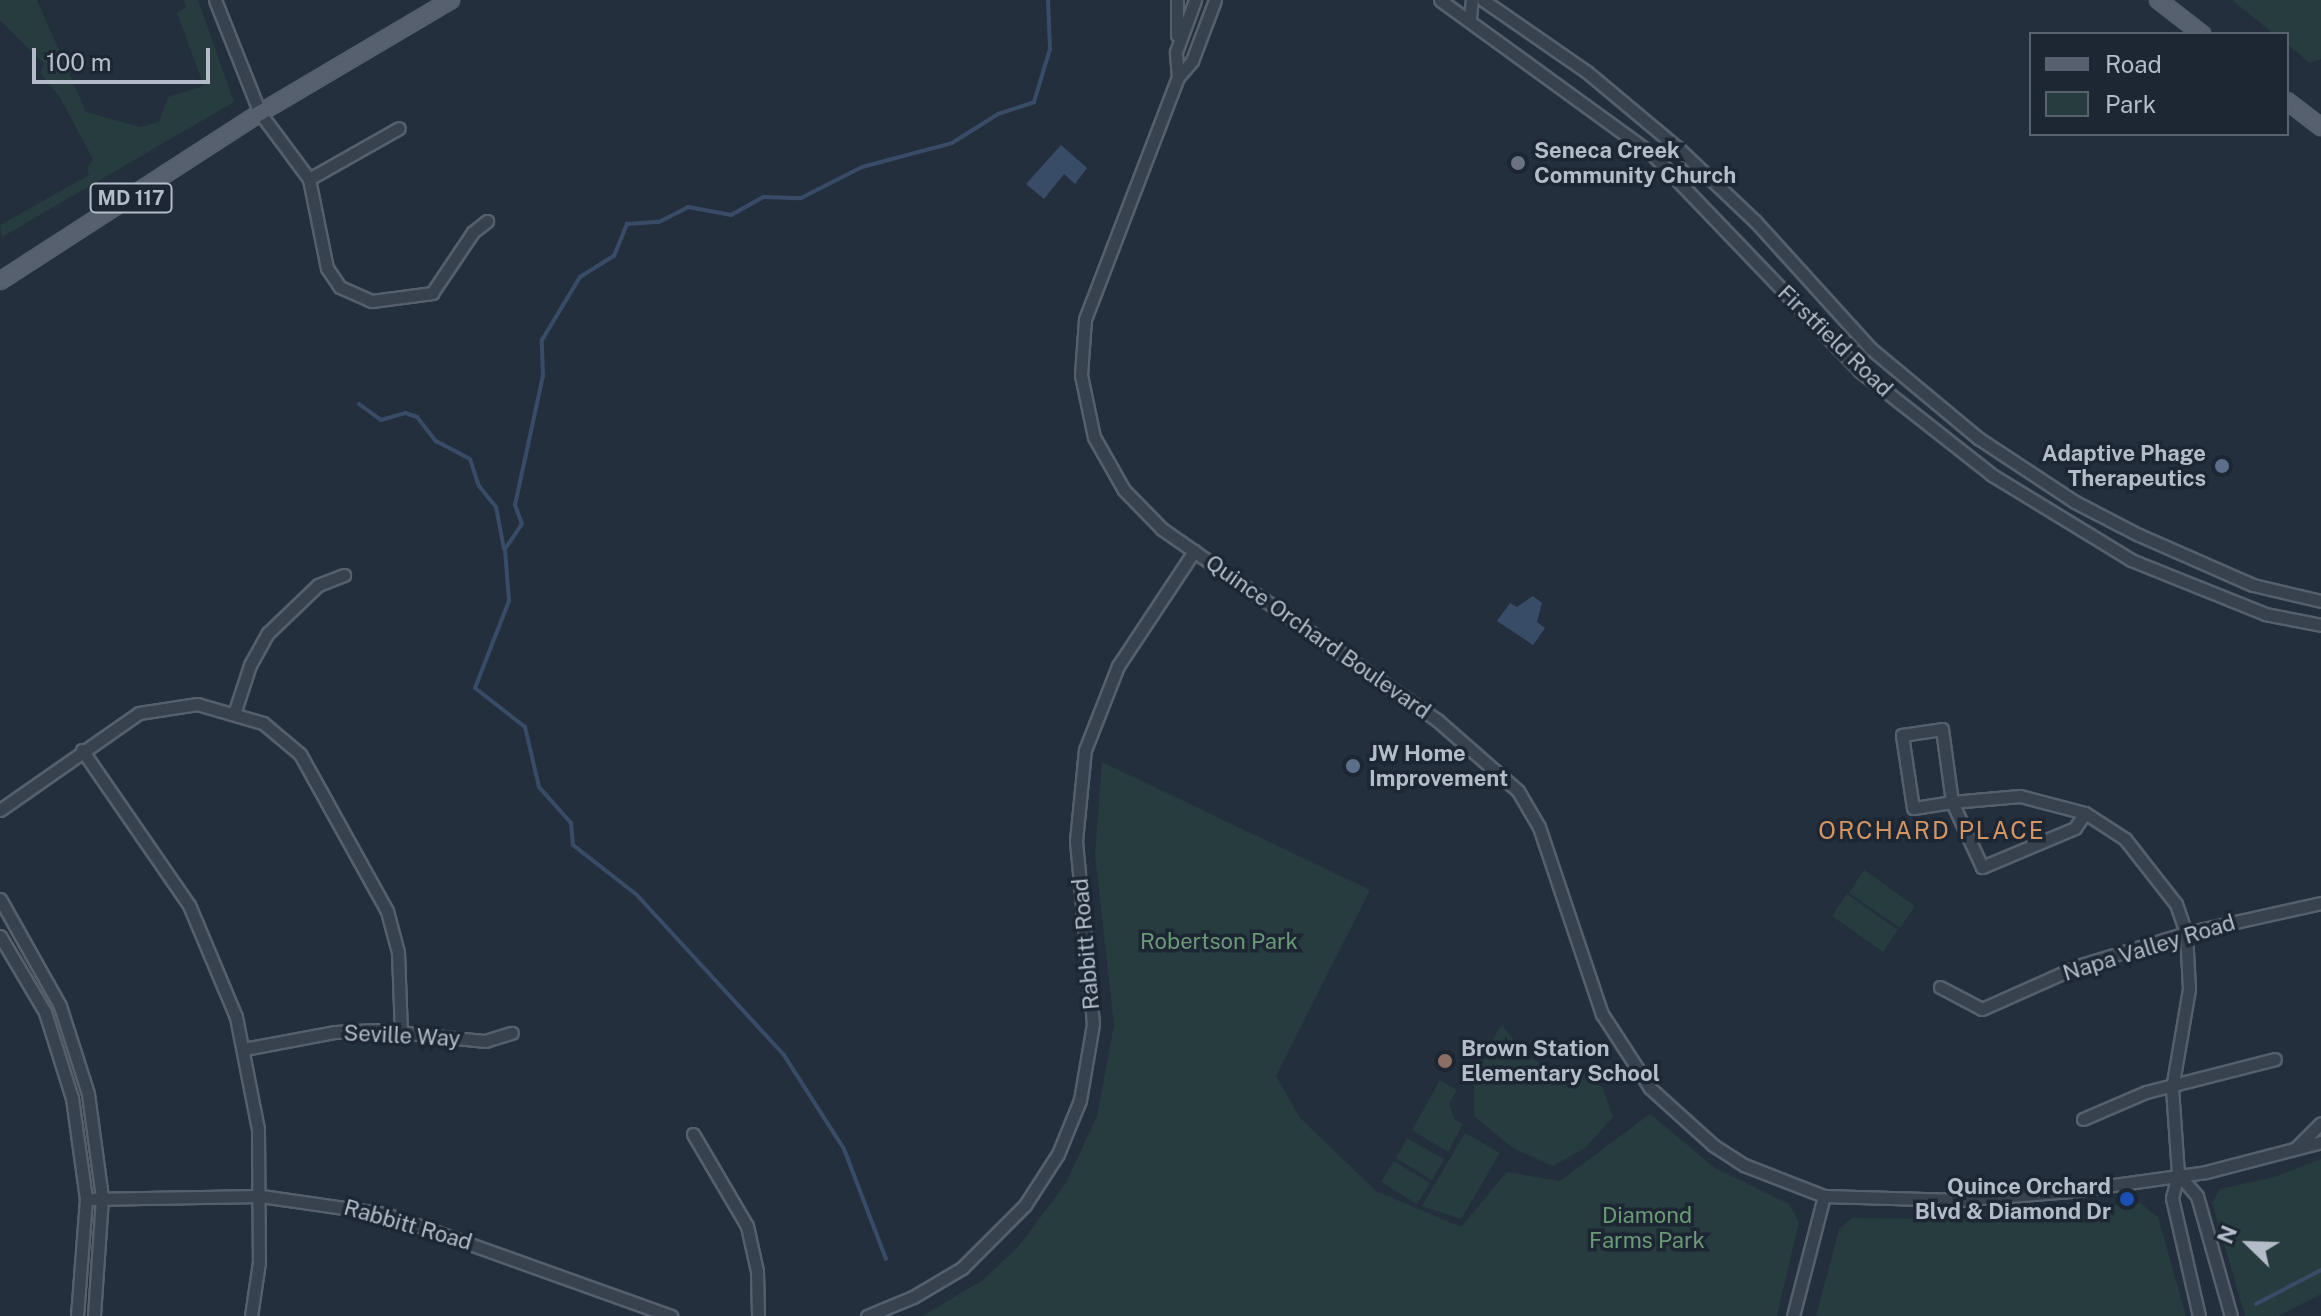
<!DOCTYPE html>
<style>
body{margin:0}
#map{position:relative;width:2321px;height:1316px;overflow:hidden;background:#242f3e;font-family:"Public Sans",sans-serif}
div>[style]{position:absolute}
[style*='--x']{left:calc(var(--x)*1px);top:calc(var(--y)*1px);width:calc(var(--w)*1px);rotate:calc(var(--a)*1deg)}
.green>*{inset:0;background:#263c3f}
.water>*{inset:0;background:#394c67}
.stream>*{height:4px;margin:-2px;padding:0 2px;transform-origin:2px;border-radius:2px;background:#394c67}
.roads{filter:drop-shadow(2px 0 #565f6c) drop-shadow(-2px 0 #565f6c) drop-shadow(0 2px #565f6c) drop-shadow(0 -2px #565f6c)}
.minor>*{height:11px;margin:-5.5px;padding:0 5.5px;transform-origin:5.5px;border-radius:5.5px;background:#38414e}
.major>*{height:14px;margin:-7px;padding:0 7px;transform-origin:7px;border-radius:7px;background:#56606e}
.dots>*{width:22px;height:22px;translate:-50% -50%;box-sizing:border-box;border:4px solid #1d2633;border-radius:50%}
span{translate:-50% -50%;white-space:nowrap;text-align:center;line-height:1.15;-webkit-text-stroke:7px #1d2633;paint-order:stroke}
.shield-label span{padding:2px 6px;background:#1d2633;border:2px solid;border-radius:6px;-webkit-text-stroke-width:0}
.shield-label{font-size:20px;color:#b4bcc9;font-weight:700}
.poi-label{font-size:22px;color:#b4bcc9;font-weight:700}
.left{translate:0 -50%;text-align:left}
.right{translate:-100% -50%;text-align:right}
.street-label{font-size:22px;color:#b4bcc9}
.park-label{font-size:22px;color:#6b9a76}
.neighbourhood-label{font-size:24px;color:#d59563;letter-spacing:2px}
.legend{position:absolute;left:2029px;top:32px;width:260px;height:104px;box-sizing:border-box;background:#1d2633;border:2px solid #59626f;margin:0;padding:10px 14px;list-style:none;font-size:24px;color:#b4bcc9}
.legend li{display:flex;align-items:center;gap:16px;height:40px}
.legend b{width:40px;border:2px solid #59626f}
.north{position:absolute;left:2209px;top:1204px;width:80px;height:80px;-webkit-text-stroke:6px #1d2633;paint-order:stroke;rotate:293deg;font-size:22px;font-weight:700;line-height:32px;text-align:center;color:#b4bcc9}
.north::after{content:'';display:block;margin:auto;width:28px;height:36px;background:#b4bcc9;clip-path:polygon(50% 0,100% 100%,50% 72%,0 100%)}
.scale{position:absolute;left:32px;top:48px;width:178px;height:36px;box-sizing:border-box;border:4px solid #b4bcc9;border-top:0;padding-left:10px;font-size:24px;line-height:28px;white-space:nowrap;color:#b4bcc9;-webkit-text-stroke:6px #1d2633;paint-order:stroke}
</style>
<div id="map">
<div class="green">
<i style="clip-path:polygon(0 0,37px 0,86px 112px,140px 127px,159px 122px,168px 97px,204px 86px,177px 13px,186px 7px,184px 0,198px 0,234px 102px,2px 237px,0 225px,89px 175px,87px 167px,93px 159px,59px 96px,40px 73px,44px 64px,0 20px)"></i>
<i style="clip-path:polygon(2232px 0,2321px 0,2321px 59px,2310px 63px,2287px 44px,2287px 34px,2274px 34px)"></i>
<i style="clip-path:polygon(1102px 762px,1370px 890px,1276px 1076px,1300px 1118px,1376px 1191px,1461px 1227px,1507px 1172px,1560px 1181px,1650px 1114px,1715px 1168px,1789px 1204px,1799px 1222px,1777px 1316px,922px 1316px,983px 1280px,1019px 1246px,1066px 1183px,1097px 1116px,1114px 1025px,1095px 855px)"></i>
<i style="clip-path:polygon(1864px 870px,1915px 906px,1900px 928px,1849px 893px)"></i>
<i style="clip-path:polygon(1847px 894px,1898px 930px,1883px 952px,1832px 916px)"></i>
<i style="clip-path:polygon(1502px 1025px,1527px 1057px,1555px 1069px,1583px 1067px,1603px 1089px,1613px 1117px,1585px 1148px,1553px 1166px,1513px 1148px,1474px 1116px,1474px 1067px)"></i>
<i style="clip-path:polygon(1440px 1080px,1457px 1090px,1449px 1104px,1455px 1120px,1463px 1124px,1448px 1152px,1412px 1130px)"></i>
<i style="clip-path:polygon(1465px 1133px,1500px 1153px,1461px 1219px,1422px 1206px)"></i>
<i style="clip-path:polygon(1407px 1138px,1444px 1159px,1432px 1180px,1396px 1158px)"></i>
<i style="clip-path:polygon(2321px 1159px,2321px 1294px,2278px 1316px,2245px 1316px,2212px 1203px,2220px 1189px,2274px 1177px)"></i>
<i style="clip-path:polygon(1394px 1161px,1430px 1183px,1417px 1204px,1381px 1182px)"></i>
<i style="clip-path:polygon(2140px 1203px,2158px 1217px,2186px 1316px,1816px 1316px,1839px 1229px,1852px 1218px,1969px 1219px)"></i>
</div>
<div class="water">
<i style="clip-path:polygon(1061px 145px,1087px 168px,1075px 184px,1064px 174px,1044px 199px,1026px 184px)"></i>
<i style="clip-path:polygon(1533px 596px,1542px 603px,1537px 622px,1545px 628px,1533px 645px,1497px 621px,1510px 603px,1517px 607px)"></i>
</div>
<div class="stream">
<i style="--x:359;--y:404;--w:27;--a:36"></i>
<i style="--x:381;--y:420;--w:25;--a:-16"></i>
<i style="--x:405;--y:413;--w:13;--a:18"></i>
<i style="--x:417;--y:417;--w:31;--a:52"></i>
<i style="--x:436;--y:441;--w:38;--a:28"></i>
<i style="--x:470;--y:459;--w:28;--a:72"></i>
<i style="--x:479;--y:486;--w:27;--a:51"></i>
<i style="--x:496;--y:507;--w:43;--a:79.2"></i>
<i style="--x:886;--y:1259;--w:118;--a:-110.9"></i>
<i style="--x:844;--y:1149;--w:112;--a:-122.6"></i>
<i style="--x:784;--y:1055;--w:217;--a:-132.6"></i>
<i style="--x:637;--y:895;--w:81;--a:-142"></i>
<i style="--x:573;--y:845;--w:22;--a:-95"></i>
<i style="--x:571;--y:823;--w:48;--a:-131.6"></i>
<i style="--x:539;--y:787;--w:62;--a:-103.1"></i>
<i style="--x:525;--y:727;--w:63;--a:-142"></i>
<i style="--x:475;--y:688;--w:93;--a:-68.7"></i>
<i style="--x:509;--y:601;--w:52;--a:-94.4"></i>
<i style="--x:505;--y:549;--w:30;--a:-56"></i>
<i style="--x:522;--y:524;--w:20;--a:-110"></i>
<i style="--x:515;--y:505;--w:132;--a:-77.8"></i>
<i style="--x:543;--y:376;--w:36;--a:-92"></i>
<i style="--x:542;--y:340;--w:74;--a:-58.9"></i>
<i style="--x:580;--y:277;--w:40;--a:-32"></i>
<i style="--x:614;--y:256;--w:35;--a:-68"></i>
<i style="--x:627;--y:224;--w:32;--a:-4"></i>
<i style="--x:659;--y:222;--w:33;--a:-27"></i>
<i style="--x:688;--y:207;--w:44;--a:10.5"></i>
<i style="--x:731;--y:215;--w:37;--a:-29"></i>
<i style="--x:763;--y:197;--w:38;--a:2"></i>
<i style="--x:801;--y:198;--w:68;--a:-26.9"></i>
<i style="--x:862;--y:167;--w:93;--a:-14.9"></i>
<i style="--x:952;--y:143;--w:54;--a:-32.2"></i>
<i style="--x:998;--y:114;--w:38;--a:-18"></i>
<i style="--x:1034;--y:102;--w:55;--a:-73.2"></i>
<i style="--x:1050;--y:49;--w:49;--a:-92.3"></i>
<i style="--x:2256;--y:1304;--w:73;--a:-27.6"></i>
</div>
<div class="roads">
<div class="minor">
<i style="--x:215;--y:0;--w:122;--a:68.3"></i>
<i style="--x:260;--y:113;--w:82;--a:53.4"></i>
<i style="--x:309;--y:179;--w:91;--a:78.6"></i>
<i style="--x:327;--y:268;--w:23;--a:56"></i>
<i style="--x:340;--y:287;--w:35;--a:24"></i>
<i style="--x:372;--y:301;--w:61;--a:-7.6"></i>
<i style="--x:432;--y:293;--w:73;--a:-56.1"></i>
<i style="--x:473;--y:232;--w:18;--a:-38"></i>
<i style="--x:1177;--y:0;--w:35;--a:90"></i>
<i style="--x:1215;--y:0;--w:65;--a:110.7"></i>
<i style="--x:1192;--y:61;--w:21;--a:131"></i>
<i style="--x:1178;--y:77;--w:259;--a:111"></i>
<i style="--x:1085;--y:319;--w:56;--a:94.1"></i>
<i style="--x:1081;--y:375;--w:63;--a:78.2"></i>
<i style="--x:1094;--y:437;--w:61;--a:60.5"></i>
<i style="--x:1124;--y:490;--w:54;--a:45.7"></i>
<i style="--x:1162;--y:529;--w:335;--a:34.8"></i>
<i style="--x:1437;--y:720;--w:108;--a:41.2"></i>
<i style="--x:1518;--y:791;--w:42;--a:59.7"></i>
<i style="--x:1539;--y:827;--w:197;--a:71.4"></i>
<i style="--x:1602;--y:1014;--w:88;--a:57"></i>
<i style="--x:1650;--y:1088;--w:85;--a:42.1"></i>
<i style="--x:1713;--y:1145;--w:37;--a:33"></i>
<i style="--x:1744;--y:1165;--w:86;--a:21.2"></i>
<i style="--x:1824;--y:1196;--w:135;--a:1.7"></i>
<i style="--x:1959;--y:1200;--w:112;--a:-4.6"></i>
<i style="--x:2071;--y:1191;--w:136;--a:-8"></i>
<i style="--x:2206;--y:1172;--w:119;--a:-14.6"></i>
<i style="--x:1440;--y:0;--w:262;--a:36"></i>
<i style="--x:1652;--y:154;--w:301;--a:46.2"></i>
<i style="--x:1860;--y:371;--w:168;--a:38.2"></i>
<i style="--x:1992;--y:475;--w:163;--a:31.4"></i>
<i style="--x:2131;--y:560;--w:144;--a:21.9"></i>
<i style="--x:2265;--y:614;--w:57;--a:11.1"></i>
<i style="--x:1483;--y:0;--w:126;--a:34.7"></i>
<i style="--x:1587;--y:72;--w:119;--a:39.9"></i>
<i style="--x:1678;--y:148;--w:106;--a:43.5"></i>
<i style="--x:1755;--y:221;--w:171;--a:47.8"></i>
<i style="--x:1870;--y:348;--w:141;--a:39.8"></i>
<i style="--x:1978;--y:438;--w:116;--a:33.4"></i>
<i style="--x:2075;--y:502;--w:72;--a:27.3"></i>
<i style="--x:2139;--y:535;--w:124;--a:23.7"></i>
<i style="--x:2253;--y:585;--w:70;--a:13.2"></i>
<i style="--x:1470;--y:18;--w:18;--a:-84"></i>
<i style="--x:1178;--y:77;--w:25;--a:-95"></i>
<i style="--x:1176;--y:52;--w:55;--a:-69.9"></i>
<i style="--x:309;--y:179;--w:103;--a:-29.5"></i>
<i style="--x:235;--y:711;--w:48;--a:-71.9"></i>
<i style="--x:250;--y:665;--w:37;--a:-61"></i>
<i style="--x:268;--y:633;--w:69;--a:-43.8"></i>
<i style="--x:318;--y:585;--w:28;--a:-21"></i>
<i style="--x:1942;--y:729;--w:74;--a:82.2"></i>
<i style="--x:1952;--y:802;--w:39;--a:171"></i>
<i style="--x:1913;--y:808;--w:74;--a:-98.6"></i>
<i style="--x:1902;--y:735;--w:40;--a:-8.5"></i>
<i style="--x:82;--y:750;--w:188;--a:55.4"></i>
<i style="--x:189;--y:905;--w:121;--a:67.2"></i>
<i style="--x:236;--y:1017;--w:114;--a:78.9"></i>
<i style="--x:258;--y:1129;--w:133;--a:89.6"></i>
<i style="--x:259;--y:1262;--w:55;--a:98.4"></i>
<i style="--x:0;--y:810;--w:169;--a:-34.9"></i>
<i style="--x:139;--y:713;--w:59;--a:-8.8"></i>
<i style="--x:197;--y:704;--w:69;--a:16.1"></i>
<i style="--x:263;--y:723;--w:48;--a:40"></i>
<i style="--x:300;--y:754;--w:179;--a:61"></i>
<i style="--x:387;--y:911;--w:42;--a:75"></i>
<i style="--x:398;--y:952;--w:80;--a:87.9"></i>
<i style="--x:2085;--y:813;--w:18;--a:124"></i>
<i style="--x:2075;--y:828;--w:101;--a:157.2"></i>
<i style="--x:1982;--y:867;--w:72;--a:-114.8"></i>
<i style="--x:1952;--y:802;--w:68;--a:-5"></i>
<i style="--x:2020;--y:796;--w:67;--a:14.7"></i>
<i style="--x:2085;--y:813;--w:48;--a:33"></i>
<i style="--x:2125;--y:839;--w:83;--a:51.9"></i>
<i style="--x:2176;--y:904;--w:31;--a:71"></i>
<i style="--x:2186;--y:933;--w:56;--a:86.9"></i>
<i style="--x:2189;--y:989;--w:100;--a:99.7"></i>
<i style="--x:2172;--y:1088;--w:86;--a:86"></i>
<i style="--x:2178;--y:1174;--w:25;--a:104"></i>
<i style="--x:2172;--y:1198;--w:121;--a:77.1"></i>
<i style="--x:0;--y:899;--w:123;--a:60.7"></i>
<i style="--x:60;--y:1006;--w:92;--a:72.3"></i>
<i style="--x:88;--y:1094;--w:105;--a:82.3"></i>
<i style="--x:102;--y:1198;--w:118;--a:93.9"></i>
<i style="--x:0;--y:936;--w:88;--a:59.4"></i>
<i style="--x:45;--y:1012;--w:90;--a:72.6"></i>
<i style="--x:72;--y:1098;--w:102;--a:82.1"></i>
<i style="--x:86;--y:1199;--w:117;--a:94.4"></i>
<i style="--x:1940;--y:987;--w:47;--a:27.6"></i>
<i style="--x:1982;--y:1009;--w:108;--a:-24"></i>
<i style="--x:2081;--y:965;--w:110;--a:-16.9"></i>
<i style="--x:2186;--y:933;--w:138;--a:-12.5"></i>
<i style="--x:244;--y:1049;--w:93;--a:-10.6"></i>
<i style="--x:335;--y:1032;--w:43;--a:-2.7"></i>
<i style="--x:378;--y:1030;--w:108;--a:5.9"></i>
<i style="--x:485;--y:1041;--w:28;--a:-17"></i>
<i style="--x:2083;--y:1119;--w:69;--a:-23.2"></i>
<i style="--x:2146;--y:1092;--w:133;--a:-14.3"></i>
<i style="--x:693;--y:1134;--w:107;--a:59.6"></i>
<i style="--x:747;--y:1226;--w:46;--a:77.5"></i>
<i style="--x:757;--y:1271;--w:45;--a:88.7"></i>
<i style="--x:2296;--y:1148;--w:35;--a:-45"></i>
<i style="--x:2178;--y:1174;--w:29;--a:49"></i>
<i style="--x:2197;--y:1196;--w:125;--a:74.2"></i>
<i style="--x:86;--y:1199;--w:175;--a:-1"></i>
<i style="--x:261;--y:1196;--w:126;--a:8.2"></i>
<i style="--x:386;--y:1214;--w:303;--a:19.7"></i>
<i style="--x:867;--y:1316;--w:50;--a:-22.4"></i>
<i style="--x:913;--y:1297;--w:57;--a:-30.6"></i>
<i style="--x:962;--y:1268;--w:89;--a:-45"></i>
<i style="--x:1025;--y:1205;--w:61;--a:-57.1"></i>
<i style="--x:1058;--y:1154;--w:58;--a:-67.8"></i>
<i style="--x:1080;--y:1100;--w:77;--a:-80.3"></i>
<i style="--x:1093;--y:1024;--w:184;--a:-95.3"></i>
<i style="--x:1076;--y:841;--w:91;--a:-84.4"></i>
<i style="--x:1085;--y:750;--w:90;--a:-68.6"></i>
<i style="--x:1118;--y:666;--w:138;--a:-56.5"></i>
<i style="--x:1793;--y:1316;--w:124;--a:-75.5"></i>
</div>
<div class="major">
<i style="--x:2158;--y:0;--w:56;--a:37.7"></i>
<i style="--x:2287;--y:101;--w:43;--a:37.4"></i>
<i style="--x:0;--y:281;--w:310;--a:-32.9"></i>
<i style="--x:260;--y:113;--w:222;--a:-30.6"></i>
</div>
</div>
<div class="dots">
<i style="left:1518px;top:163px;background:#6b7280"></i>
<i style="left:2222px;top:466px;background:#5c6f8a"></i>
<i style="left:1353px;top:766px;background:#5c6f8a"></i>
<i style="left:1445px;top:1061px;background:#8d6e63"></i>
<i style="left:2127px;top:1199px;background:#1a4fb4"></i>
</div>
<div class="shield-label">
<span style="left:131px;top:198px">MD 117</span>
</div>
<div class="poi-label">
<span class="left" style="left:1534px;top:163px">Seneca Creek<br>Community Church</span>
<span class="right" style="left:2206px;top:466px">Adaptive Phage<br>Therapeutics</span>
<span class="left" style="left:1369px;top:766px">JW Home<br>Improvement</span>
<span class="left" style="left:1461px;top:1061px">Brown Station<br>Elementary School</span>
<span class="right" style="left:2111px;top:1199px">Quince Orchard<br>Blvd &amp; Diamond Dr</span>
</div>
<div class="street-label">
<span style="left:1835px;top:341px;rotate:44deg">Firstfield Road</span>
<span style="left:1318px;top:637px;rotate:35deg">Quince Orchard Boulevard</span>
<span style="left:1086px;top:944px;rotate:-95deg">Rabbitt Road</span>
<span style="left:2149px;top:948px;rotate:-17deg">Napa Valley Road</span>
<span style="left:402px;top:1036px;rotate:3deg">Seville Way</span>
<span style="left:408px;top:1225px;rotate:16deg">Rabbitt Road</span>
</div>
<div class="park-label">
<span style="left:1219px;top:942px">Robertson Park</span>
<span style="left:1647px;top:1228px">Diamond<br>Farms Park</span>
</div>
<div class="neighbourhood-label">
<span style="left:1932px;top:831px">ORCHARD PLACE</span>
</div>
<ul class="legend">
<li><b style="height:10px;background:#56606e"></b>Road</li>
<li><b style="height:22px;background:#263c3f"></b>Park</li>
</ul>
<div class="north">N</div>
<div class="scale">100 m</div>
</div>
